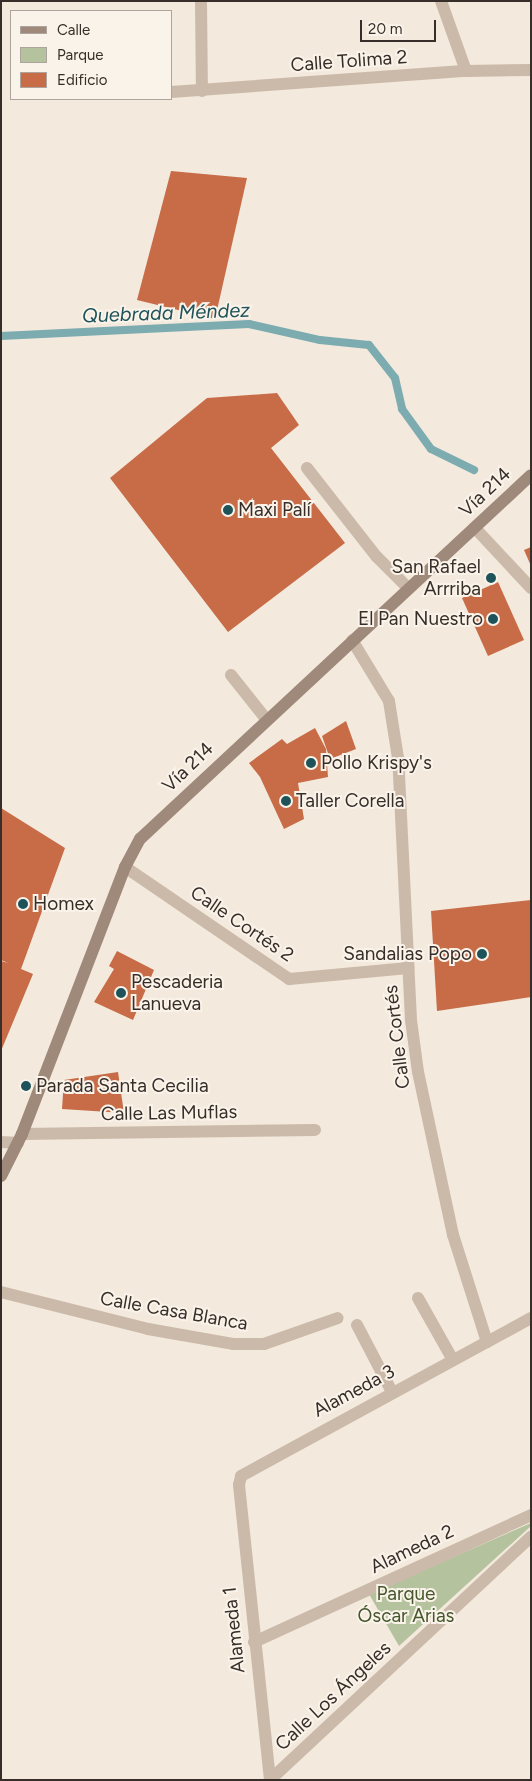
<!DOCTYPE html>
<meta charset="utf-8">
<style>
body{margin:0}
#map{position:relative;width:532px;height:1781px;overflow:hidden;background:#f3e9dd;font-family:Figtree,sans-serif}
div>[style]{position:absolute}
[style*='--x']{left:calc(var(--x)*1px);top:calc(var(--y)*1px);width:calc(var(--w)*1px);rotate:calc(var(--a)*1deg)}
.green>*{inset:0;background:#b4c29d}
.stream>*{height:8px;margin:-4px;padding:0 4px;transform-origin:4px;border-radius:4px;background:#7cabb0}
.building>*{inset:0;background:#c76c47}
.lane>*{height:12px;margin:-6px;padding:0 6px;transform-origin:6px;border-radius:6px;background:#cbbaa9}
.street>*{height:12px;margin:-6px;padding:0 6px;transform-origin:6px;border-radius:6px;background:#cbbaa9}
.secondary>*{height:12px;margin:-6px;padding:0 6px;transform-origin:6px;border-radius:6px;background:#9f897a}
.dots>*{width:14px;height:14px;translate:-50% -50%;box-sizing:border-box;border:2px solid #faf3ea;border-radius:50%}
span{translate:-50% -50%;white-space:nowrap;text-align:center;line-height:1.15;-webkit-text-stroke:4px #faf3ea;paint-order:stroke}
.street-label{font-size:19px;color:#382e29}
.poi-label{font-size:19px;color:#382e29}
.left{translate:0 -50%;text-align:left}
.right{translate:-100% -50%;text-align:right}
.park-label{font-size:19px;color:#45572c}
.water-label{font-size:20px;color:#1e535a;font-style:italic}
.frame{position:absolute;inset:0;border:2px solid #382e29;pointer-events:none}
.legend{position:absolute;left:10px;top:10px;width:162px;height:90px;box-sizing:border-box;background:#faf3ea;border:1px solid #aca49d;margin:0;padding:6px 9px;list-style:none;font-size:15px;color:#382e29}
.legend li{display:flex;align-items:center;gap:10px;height:25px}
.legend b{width:25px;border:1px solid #aca49d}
.scale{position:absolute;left:360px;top:20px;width:76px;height:22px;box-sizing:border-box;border:2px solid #382e29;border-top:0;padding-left:6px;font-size:15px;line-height:18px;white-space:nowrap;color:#382e29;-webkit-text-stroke:4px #faf3ea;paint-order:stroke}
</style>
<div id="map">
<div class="green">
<i style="clip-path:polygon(531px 1523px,531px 1526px,399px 1646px,369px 1594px)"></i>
</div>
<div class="stream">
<i style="--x:1;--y:336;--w:248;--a:-2.8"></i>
<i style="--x:249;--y:324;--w:73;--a:12.7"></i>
<i style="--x:320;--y:340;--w:49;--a:5.8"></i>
<i style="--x:369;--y:345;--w:42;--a:51.8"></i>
<i style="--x:395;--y:378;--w:32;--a:77"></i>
<i style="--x:402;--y:409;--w:49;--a:54.1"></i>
<i style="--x:431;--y:449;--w:48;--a:26"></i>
</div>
<div class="building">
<i style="clip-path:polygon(171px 171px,247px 178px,215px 319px,137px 300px)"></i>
<i style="clip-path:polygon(277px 393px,299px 425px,271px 448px,345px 543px,228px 632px,110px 478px,207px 398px)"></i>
<i style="clip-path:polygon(531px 547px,531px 566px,524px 550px)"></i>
<i style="clip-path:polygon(498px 582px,524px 640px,488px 656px,462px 598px)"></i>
<i style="clip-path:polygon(346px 721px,356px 749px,330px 759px,322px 736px)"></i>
<i style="clip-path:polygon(315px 728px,326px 749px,328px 777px,298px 783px,304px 819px,284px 829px,260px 777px,249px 763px,282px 739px,287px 744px)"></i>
<i style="clip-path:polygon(1px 808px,65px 848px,21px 969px,33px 974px,1px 1051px,1px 961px,8px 963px,1px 960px)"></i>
<i style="clip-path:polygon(531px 900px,531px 997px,437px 1011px,431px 911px)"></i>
<i style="clip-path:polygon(117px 951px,154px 970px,133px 1020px,94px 1002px,114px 969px,109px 966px)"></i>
<i style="clip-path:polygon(118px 1072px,124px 1113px,62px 1109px,64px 1080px)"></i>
</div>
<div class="lane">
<i style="--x:201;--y:1;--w:90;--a:89.4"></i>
<i style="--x:441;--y:1;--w:74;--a:70.3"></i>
<i style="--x:307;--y:468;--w:112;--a:51.9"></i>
<i style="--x:376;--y:556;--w:45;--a:45"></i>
<i style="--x:231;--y:675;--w:56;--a:51.5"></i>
<i style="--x:125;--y:867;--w:199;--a:34.3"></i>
<i style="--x:289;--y:979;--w:120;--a:-5.3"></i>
<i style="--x:22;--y:1134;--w:293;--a:-0.8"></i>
<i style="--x:1;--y:1292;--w:152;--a:14.1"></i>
<i style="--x:148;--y:1329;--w:86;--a:10"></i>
<i style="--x:233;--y:1344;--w:31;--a:0"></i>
<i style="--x:264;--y:1344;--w:78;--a:-19.4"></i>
<i style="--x:418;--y:1298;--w:71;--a:60.6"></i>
<i style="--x:357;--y:1325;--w:76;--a:62.4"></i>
<i style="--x:254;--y:1642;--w:305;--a:-24.6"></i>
<i style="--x:270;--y:1780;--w:297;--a:-96"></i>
<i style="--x:239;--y:1485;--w:9;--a:-77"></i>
<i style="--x:241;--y:1476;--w:280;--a:-28.6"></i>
<i style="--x:487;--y:1342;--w:112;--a:-107.6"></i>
<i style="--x:453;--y:1235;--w:167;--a:-102.1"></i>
<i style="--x:418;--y:1072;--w:52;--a:-97.7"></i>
<i style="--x:411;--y:1020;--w:262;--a:-92.8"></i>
<i style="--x:398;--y:758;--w:58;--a:-99"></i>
<i style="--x:389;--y:701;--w:71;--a:-121.2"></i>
</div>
<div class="street">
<i style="--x:171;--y:92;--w:296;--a:-4.1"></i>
<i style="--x:466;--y:71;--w:65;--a:-0.9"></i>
<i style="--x:475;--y:528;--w:82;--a:47"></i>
<i style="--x:1;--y:1142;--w:17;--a:3"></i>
<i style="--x:487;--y:1342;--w:50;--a:-28.6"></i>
<i style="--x:270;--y:1780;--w:357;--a:-43"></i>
</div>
<div class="secondary">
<i style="--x:1;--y:1176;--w:47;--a:-63.4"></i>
<i style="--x:22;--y:1134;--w:286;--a:-68.9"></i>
<i style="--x:125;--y:867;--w:32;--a:-62"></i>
<i style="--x:140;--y:839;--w:534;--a:-42.95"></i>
</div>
<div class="dots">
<i style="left:228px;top:510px;background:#1e535a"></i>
<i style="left:491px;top:578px;background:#1e535a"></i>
<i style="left:493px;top:619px;background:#1e535a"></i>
<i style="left:311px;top:763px;background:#1e535a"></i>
<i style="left:286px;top:801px;background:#1e535a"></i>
<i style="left:23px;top:904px;background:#1e535a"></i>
<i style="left:482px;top:954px;background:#1e535a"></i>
<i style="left:121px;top:993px;background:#1e535a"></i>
<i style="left:26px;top:1086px;background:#1e535a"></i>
</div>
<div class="street-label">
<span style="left:349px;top:61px;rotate:-4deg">Calle Tolima 2</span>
<span style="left:485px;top:492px;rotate:-43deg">Vía 214</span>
<span style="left:188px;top:767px;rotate:-44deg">Vía 214</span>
<span style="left:242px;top:924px;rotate:34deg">Calle Cortés 2</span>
<span style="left:397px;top:1037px;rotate:-97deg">Calle Cortés</span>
<span style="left:169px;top:1113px;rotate:-1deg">Calle Las Muflas</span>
<span style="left:174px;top:1311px;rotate:10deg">Calle Casa Blanca</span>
<span style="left:354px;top:1391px;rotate:-28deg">Alameda 3</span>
<span style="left:412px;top:1549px;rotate:-25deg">Alameda 2</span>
<span style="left:234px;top:1630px;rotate:-96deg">Alameda 1</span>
<span style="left:333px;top:1696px;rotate:-43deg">Calle Los Ángeles</span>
</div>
<div class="poi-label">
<span class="left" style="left:238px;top:510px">Maxi Palí</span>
<span class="right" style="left:481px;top:578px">San Rafael<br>Arrriba</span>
<span class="right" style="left:483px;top:619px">El Pan Nuestro</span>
<span class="left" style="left:321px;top:763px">Pollo Krispy's</span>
<span class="left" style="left:296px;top:801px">Taller Corella</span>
<span class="left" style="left:33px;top:904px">Homex</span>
<span class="right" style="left:472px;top:954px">Sandalias Popo</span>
<span class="left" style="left:131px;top:993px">Pescaderia<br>Lanueva</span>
<span class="left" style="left:36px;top:1086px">Parada Santa Cecilia</span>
</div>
<div class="park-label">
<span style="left:406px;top:1605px">Parque<br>Óscar Arias</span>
</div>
<div class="water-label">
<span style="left:166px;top:313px;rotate:-2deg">Quebrada Méndez</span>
</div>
<div class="frame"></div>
<ul class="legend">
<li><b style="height:6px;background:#9f897a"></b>Calle</li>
<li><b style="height:14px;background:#b4c29d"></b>Parque</li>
<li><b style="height:14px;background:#c76c47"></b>Edificio</li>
</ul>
<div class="scale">20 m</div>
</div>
